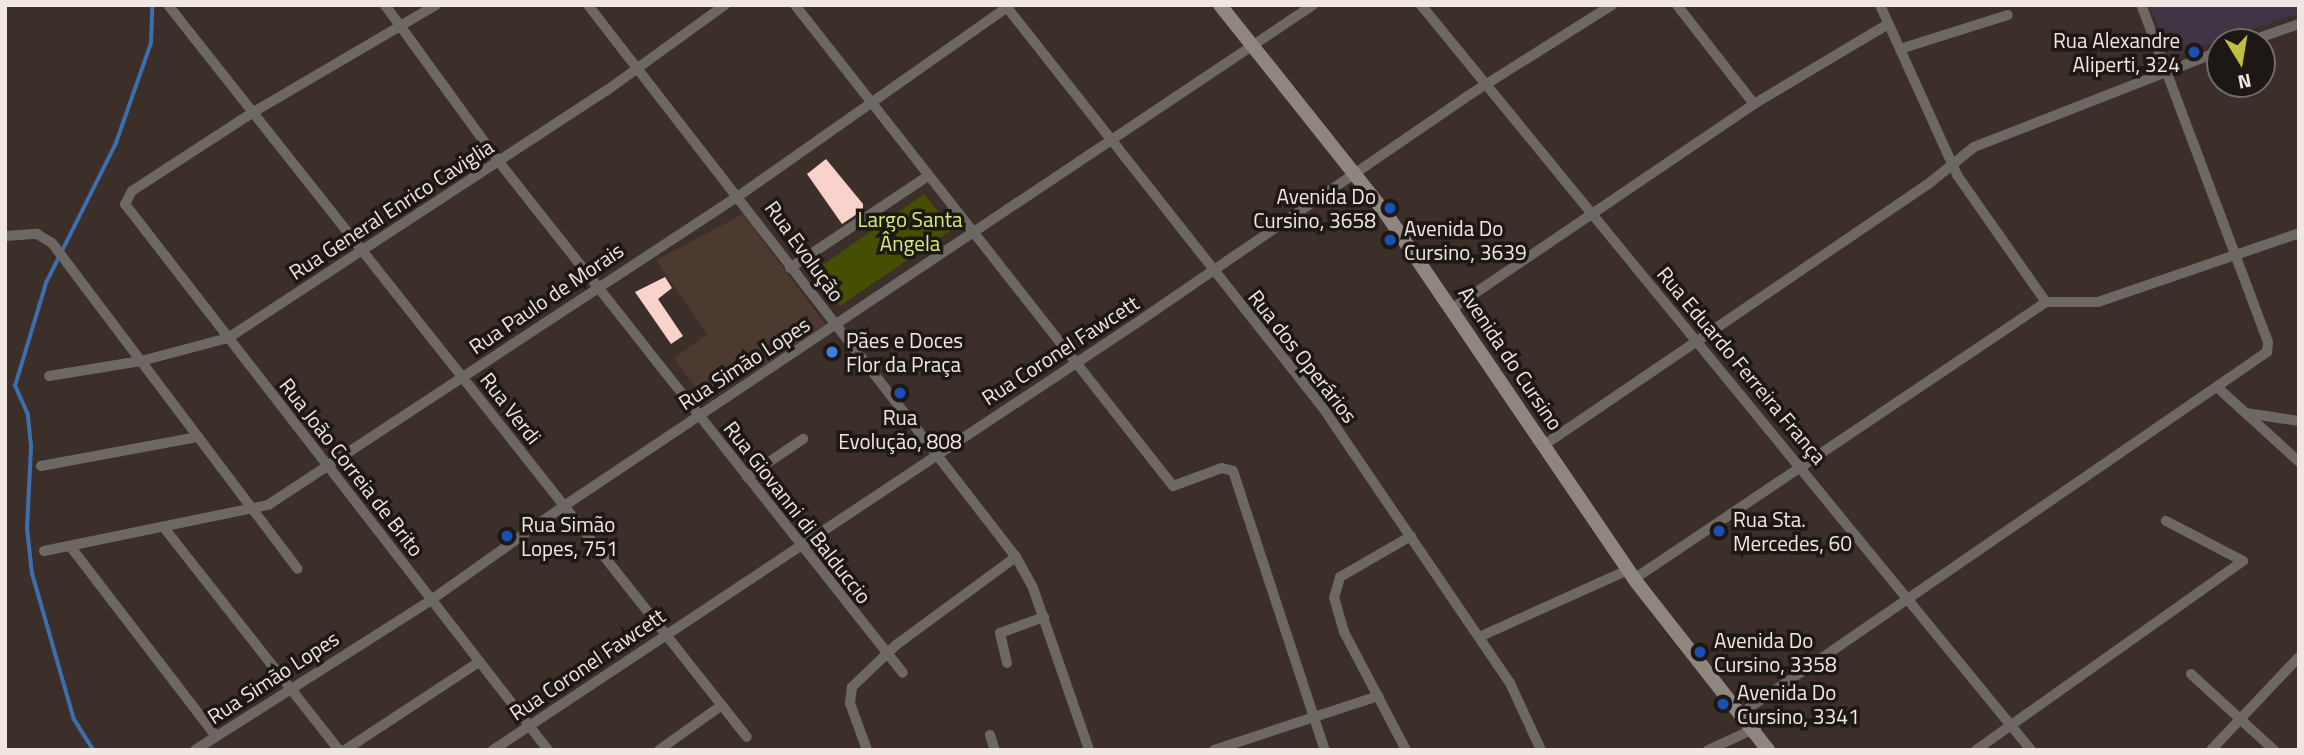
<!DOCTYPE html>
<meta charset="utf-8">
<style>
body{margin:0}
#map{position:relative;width:2304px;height:755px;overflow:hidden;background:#3c2e28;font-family:"Titillium Web",sans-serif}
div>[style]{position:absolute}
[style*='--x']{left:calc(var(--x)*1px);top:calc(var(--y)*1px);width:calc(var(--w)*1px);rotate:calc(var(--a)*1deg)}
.industrial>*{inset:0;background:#403544}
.built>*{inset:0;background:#4c3930}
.green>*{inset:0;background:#454e01}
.stream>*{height:3.5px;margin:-1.75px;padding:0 1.75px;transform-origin:1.75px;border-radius:1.75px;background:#3d6eae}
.building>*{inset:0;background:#fad2cc}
.street>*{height:10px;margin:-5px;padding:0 5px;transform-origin:5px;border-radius:5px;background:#6e6864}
.secondary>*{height:14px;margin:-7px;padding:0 7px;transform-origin:7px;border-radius:7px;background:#8f867f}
.dots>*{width:19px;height:19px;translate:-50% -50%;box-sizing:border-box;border:4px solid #1e1815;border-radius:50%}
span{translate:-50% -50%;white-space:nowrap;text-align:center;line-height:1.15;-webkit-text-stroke:7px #1e1815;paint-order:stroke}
.poi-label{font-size:21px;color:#f0e7e3}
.right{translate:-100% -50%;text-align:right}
.left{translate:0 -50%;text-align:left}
.street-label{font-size:21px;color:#f0e7e3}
.park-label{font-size:21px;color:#d7eb76}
.frame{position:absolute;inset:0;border:7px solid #f0e7e3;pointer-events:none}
.north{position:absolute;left:2206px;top:28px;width:70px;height:70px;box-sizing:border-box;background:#1e1815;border:2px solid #726b67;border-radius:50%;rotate:169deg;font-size:19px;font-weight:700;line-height:28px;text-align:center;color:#f0e7e3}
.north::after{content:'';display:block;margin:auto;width:24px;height:32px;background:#bfbe41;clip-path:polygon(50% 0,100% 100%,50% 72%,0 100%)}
</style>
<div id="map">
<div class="industrial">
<i style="clip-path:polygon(2149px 5px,2299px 5px,2299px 13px,2170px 57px)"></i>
</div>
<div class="built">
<i style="clip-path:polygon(743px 214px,826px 325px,707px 402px,674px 358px,707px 334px,656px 260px)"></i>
</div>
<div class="green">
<i style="clip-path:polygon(924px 194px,953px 229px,840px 306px,813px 272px)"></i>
</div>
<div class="stream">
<i style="--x:93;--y:750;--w:36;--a:-122"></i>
<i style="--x:74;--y:720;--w:152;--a:-106"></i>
<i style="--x:32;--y:574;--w:45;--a:-96.3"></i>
<i style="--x:27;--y:529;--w:83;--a:-87.2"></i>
<i style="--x:31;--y:446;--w:31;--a:-96"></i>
<i style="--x:28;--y:415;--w:32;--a:-114"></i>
<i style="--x:15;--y:386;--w:108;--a:-73.2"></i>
<i style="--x:46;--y:283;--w:157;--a:-63.4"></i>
<i style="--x:116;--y:143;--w:106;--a:-70.7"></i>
<i style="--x:151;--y:43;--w:38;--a:-88"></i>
</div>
<div class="building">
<i style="clip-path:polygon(826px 159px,863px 204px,863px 210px,842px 224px,807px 174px)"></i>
<i style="clip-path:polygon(665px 277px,672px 288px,658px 299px,683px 336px,671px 344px,635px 292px)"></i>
</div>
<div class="street">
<i style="--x:168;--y:5;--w:933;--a:51.66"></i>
<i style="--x:385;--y:5;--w:194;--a:54"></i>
<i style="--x:499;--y:162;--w:651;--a:51.67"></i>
<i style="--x:436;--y:5;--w:213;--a:149.6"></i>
<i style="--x:252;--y:113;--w:143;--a:147"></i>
<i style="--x:132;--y:191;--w:15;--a:118"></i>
<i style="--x:125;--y:204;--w:691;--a:52.23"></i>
<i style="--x:588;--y:5;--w:698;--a:52.21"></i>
<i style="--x:1016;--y:557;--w:35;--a:61"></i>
<i style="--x:1033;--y:588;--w:171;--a:70.9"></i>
<i style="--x:795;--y:5;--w:612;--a:51.84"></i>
<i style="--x:1173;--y:486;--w:52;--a:-20.2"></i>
<i style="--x:1222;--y:468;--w:11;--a:15"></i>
<i style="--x:1233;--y:471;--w:294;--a:71.8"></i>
<i style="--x:1005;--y:5;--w:513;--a:51.72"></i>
<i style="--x:1323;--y:408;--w:333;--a:55.8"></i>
<i style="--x:1510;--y:683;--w:74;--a:65.2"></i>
<i style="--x:1421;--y:5;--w:963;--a:50.69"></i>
<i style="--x:1677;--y:5;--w:125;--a:52.1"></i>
<i style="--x:1880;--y:5;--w:187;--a:65.6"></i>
<i style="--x:1957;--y:175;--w:155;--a:55"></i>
<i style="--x:2247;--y:42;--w:55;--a:-19.1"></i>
<i style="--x:1900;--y:49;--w:113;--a:-17.5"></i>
<i style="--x:5;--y:236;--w:32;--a:-4"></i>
<i style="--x:37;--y:234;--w:17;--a:31"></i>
<i style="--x:52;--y:243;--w:408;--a:53"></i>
<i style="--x:790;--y:268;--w:166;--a:-33.7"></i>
<i style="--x:2046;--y:302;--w:52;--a:0"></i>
<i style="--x:2098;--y:302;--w:213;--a:-18.9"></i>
<i style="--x:1453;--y:308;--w:364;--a:-34.1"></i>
<i style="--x:1754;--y:104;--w:156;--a:-30.8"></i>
<i style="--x:49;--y:376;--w:93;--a:-9.3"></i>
<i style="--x:141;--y:361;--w:90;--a:-14.8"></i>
<i style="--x:228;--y:338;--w:452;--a:-33.2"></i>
<i style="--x:606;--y:91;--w:147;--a:-35.9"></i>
<i style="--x:2217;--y:387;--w:111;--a:42.4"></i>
<i style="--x:2246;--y:413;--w:54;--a:8.6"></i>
<i style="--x:1544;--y:445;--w:463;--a:-34.2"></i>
<i style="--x:1927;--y:185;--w:60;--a:-39"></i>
<i style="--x:1974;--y:147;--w:264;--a:-21.3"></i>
<i style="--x:41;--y:466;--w:160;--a:-10.5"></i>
<i style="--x:747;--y:477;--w:68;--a:-34.2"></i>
<i style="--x:165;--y:529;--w:281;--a:51.8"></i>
<i style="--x:70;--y:546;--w:240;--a:52.5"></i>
<i style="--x:44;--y:551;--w:229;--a:-11.6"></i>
<i style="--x:268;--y:505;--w:565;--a:-33.3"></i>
<i style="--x:740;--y:195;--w:330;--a:-35.1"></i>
<i style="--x:1634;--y:579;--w:496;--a:-33.9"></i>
<i style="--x:1479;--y:637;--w:163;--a:-24.2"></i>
<i style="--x:1007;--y:663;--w:31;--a:-103"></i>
<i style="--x:1000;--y:633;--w:47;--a:-20"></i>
<i style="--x:2191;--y:674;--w:113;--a:42.5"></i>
<i style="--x:1743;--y:712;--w:636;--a:-34.49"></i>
<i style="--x:2267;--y:352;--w:10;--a:-84"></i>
<i style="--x:2268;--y:342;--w:360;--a:-110.6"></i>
<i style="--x:990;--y:735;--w:16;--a:72"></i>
<i style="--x:195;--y:750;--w:280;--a:-32.4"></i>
<i style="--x:431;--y:600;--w:163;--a:-35.3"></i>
<i style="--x:564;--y:506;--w:901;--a:-33.78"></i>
<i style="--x:345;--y:750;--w:160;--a:-33.3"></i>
<i style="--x:493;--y:750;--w:770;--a:-33.57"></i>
<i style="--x:1135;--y:324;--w:401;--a:-34.4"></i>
<i style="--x:1466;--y:97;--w:173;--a:-32.2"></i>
<i style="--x:659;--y:750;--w:77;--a:-35.5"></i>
<i style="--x:867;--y:750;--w:50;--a:-109.9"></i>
<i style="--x:850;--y:703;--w:16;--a:-83"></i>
<i style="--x:852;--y:687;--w:61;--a:-43.7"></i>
<i style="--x:896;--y:645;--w:149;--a:-36.3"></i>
<i style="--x:1214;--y:750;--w:173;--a:-18.2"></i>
<i style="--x:1406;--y:750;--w:133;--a:-117.7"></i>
<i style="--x:1344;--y:632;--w:35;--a:-106"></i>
<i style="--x:1334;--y:598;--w:22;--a:-74"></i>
<i style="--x:1340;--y:577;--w:82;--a:-30"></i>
<i style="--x:1708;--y:750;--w:53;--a:-24.6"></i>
<i style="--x:1976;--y:750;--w:327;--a:-35.3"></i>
<i style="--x:2243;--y:561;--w:87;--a:-152.5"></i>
<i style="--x:2211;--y:750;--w:128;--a:-46.6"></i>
</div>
<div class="secondary">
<i style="--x:1220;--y:5;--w:268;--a:51.5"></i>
<i style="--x:1387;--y:215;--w:440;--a:55.8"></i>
<i style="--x:1634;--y:579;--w:217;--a:51.9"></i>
</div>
<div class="dots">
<i style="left:2194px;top:52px;background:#1a4fb4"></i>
<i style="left:1390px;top:208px;background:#1a4fb4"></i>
<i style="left:1390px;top:240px;background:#1a4fb4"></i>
<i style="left:832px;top:352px;background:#3f7fe0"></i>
<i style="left:900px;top:393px;background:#1a4fb4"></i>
<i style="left:1719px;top:531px;background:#1a4fb4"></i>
<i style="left:507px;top:536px;background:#1a4fb4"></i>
<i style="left:1700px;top:652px;background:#1a4fb4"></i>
<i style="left:1723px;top:704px;background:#1a4fb4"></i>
</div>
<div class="poi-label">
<span class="right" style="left:2180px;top:52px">Rua Alexandre<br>Aliperti, 324</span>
<span class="right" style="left:1376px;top:208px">Avenida Do<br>Cursino, 3658</span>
<span class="left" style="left:1404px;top:240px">Avenida Do<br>Cursino, 3639</span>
<span class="left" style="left:846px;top:352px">Pães e Doces<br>Flor da Praça</span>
<span style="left:900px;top:429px">Rua<br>Evolução, 808</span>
<span class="left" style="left:1733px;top:531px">Rua Sta.<br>Mercedes, 60</span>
<span class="left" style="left:521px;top:536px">Rua Simão<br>Lopes, 751</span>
<span class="left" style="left:1714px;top:652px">Avenida Do<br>Cursino, 3358</span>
<span class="left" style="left:1737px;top:704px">Avenida Do<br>Cursino, 3341</span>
</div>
<div class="street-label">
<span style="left:391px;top:209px;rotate:-33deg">Rua General Enrico Caviglia</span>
<span style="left:805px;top:251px;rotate:54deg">Rua Evolução</span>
<span style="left:546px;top:298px;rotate:-34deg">Rua Paulo de Morais</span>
<span style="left:1060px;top:350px;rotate:-33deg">Rua Coronel Fawcett</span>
<span style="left:1303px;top:356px;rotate:52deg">Rua dos Operários</span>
<span style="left:1511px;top:358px;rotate:56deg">Avenida do Cursino</span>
<span style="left:744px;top:363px;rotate:-33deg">Rua Simão Lopes</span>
<span style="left:1742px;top:365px;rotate:50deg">Rua Eduardo Ferreira França</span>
<span style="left:511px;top:408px;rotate:52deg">Rua Verdi</span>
<span style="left:352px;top:467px;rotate:52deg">Rua João Correia de Brito</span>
<span style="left:798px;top:512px;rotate:52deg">Rua Giovanni di Balduccio</span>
<span style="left:587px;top:664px;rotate:-34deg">Rua Coronel Fawcett</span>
<span style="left:273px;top:677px;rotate:-33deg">Rua Simão Lopes</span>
</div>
<div class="park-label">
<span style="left:910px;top:231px">Largo Santa<br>Ângela</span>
</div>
<div class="frame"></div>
<div class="north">N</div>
</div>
